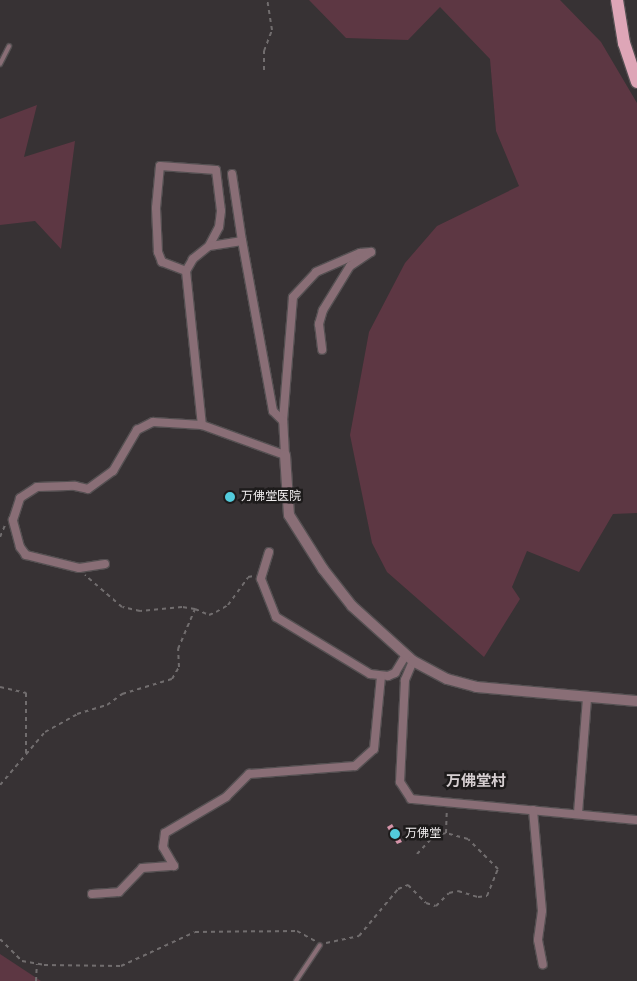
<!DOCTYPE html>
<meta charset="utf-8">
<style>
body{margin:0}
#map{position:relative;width:637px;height:981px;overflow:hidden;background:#373234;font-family:"Asap Condensed","Noto Sans SC",sans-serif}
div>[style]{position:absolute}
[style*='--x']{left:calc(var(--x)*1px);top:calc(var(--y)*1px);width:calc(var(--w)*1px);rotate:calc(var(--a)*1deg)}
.green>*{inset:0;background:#5d3743}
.building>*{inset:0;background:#d594a9}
.path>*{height:2px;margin-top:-1px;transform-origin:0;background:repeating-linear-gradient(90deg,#716d6e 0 4px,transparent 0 8px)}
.roads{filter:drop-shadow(1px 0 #555052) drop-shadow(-1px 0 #555052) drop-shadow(0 1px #555052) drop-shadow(0 -1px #555052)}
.service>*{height:4px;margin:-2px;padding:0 2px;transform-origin:2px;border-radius:2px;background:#896e76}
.minor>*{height:8px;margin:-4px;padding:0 4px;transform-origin:4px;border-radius:4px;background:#896e76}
.tertiary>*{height:10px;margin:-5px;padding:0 5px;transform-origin:5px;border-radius:5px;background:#896e76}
.primary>*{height:12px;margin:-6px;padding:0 6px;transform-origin:6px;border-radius:6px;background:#dea6b7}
.dots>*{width:14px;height:14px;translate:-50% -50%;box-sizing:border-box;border:2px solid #1d1b1b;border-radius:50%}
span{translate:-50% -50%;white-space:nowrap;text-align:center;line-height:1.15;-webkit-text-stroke:5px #1d1b1b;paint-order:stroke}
.poi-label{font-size:12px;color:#f2eff0}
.left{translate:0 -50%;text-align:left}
.quarter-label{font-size:15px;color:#d6cfd1;font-weight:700}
</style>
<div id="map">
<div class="green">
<i style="clip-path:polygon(309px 0,560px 0,601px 42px,637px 103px,637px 513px,613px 514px,579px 572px,527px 551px,512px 587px,520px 599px,484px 657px,387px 572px,372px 543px,350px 435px,369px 332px,405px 263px,437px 226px,519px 186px,496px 131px,490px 59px,440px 7px,408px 40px,346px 38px)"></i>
<i style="clip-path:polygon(37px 105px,24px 157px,75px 141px,61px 249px,35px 221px,0 225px,0 119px)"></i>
<i style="clip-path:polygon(0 954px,41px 981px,0 981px)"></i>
</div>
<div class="building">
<i style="clip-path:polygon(392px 824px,402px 842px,397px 844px,387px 827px)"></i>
</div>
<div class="path">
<i style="--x:264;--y:70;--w:19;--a:-90"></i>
<i style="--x:264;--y:51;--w:22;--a:-69"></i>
<i style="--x:272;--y:30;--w:30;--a:-99"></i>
<i style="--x:0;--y:537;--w:15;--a:-67"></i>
<i style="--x:195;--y:609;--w:15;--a:23"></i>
<i style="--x:209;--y:615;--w:8;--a:-23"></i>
<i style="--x:216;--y:612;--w:14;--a:-30"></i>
<i style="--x:228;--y:605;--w:34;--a:-54"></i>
<i style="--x:248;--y:577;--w:6;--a:-9"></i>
<i style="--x:0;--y:687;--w:27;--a:13"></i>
<i style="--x:26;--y:693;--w:61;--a:90"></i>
<i style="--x:0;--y:785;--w:70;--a:-49.7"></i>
<i style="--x:45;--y:732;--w:37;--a:-29"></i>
<i style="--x:77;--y:714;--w:31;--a:-17"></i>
<i style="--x:107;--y:705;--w:19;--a:-36"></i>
<i style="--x:122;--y:694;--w:52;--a:-16.7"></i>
<i style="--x:172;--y:679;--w:14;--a:-60"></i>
<i style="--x:179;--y:667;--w:18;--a:-93"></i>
<i style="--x:178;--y:649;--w:43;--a:-67"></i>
<i style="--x:195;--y:609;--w:13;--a:-171"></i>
<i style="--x:182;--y:607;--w:42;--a:174.6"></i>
<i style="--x:140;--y:611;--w:18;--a:-167"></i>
<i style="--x:122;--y:607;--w:49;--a:-139.1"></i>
<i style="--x:417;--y:854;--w:25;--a:-47"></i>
<i style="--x:434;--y:836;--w:12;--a:-14"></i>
<i style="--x:0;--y:939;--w:31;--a:45"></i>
<i style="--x:22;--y:961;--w:22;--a:10"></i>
<i style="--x:44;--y:965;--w:77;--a:0.7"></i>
<i style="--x:121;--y:966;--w:81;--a:-24.7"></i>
<i style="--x:195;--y:932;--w:102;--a:-0.6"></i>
<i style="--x:297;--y:931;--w:21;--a:29"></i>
<i style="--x:326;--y:943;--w:34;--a:-12"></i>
<i style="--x:359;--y:936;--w:61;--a:-50.3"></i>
<i style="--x:398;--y:889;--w:11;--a:-22"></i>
<i style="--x:408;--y:885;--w:25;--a:45"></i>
<i style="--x:426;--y:903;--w:10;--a:17"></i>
<i style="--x:436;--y:906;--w:18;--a:-45"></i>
<i style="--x:449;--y:893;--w:9;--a:-13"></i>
<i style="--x:458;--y:891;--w:21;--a:17"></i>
<i style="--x:478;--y:897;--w:9;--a:-6"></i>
<i style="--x:487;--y:896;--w:29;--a:-68"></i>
<i style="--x:498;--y:869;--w:42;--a:-135"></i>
<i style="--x:468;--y:839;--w:23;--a:-165"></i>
<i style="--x:446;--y:833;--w:23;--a:-88"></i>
<i style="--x:36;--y:981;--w:17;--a:-87"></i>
</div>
<div class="roads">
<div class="service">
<i style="--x:0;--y:64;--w:20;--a:-63"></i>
<i style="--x:296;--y:981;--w:43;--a:-56.3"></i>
</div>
<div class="minor">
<i style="--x:232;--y:174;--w:68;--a:81.5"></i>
<i style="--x:186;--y:271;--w:26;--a:-159"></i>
<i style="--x:162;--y:262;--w:11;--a:-112"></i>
<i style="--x:158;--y:252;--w:44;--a:-92.6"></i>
<i style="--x:156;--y:208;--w:42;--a:-84.6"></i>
<i style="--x:160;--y:166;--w:56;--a:4.1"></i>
<i style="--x:216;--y:170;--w:41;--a:83"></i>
<i style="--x:221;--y:211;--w:16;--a:97"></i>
<i style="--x:219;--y:227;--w:21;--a:118"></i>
<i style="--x:283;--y:421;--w:124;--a:-85.4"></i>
<i style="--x:293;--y:297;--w:34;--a:-47"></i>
<i style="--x:316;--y:272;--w:48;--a:-23.4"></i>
<i style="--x:360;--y:253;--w:11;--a:-5"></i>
<i style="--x:371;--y:252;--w:25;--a:146"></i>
<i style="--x:350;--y:266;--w:52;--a:121.5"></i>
<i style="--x:323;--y:310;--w:15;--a:106"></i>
<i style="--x:319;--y:324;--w:26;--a:83"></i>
<i style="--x:269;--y:552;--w:28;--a:107"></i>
<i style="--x:261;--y:579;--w:41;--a:68.5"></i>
<i style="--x:276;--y:617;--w:110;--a:31.2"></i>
<i style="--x:370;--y:674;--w:18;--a:6"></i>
<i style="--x:388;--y:676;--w:8;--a:-23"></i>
<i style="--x:395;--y:673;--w:21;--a:-59"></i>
<i style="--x:105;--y:564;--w:26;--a:171"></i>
<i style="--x:79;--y:568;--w:55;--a:-166.2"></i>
<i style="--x:26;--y:555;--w:10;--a:-127"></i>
<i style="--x:20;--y:547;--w:28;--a:-105"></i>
<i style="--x:13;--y:520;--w:23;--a:-72"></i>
<i style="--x:20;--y:498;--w:20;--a:-33"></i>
<i style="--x:37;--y:487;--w:38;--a:-2"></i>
<i style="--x:75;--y:486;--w:13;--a:13"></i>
<i style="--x:88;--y:489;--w:31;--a:-36"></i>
<i style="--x:113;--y:471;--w:48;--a:-59.7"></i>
<i style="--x:137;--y:430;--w:18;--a:-27"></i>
<i style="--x:153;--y:422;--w:49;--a:3.5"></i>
<i style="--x:202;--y:425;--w:88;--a:19.9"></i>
<i style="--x:285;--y:455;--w:34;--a:-93"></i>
<i style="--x:283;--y:421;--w:14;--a:-135"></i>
<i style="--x:273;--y:411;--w:173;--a:-100.3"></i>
<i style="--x:242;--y:241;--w:33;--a:171"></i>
<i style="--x:209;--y:246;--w:21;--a:141"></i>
<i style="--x:193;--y:259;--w:14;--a:120"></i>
<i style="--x:186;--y:271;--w:155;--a:84.1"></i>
<i style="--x:413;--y:661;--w:21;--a:113"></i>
<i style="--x:405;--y:680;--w:102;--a:92.8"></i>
<i style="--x:400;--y:782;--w:20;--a:57"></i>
<i style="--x:411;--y:799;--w:227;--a:5.3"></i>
<i style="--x:533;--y:810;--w:101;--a:84.9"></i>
<i style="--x:542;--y:911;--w:29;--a:98"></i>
<i style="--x:538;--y:940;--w:25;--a:79"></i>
<i style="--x:578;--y:813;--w:115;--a:-85.5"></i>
<i style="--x:92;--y:894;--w:27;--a:-4"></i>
<i style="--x:119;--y:892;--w:33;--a:-46"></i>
<i style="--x:142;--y:868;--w:32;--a:-4"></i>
<i style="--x:174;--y:866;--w:22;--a:-120"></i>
<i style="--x:163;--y:847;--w:14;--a:-82"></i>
<i style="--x:165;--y:833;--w:71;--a:-30.5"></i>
<i style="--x:226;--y:797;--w:33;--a:-45"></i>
<i style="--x:249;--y:774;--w:106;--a:-4.3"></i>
<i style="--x:355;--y:766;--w:25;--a:-42"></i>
<i style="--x:374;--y:749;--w:73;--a:-84.5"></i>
</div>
<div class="tertiary">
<i style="--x:285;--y:455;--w:60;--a:86.2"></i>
<i style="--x:289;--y:515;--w:64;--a:57.8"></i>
<i style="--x:323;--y:569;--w:47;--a:51.9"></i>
<i style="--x:352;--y:606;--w:82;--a:42"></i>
<i style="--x:413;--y:661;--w:38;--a:28"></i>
<i style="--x:447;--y:679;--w:30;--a:15"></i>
<i style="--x:476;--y:687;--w:162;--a:5"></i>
</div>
<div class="primary">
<i style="--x:617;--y:0;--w:44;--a:80.8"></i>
<i style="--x:624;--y:43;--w:41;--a:71.6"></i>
</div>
</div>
<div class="dots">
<i style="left:230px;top:497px;background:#53cbdc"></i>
<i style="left:395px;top:834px;background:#53cbdc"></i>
</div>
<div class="poi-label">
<span class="left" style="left:241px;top:497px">万佛堂医院</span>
<span class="left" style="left:405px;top:834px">万佛堂</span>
</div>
<div class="quarter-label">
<span style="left:476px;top:781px">万佛堂村</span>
</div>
</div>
